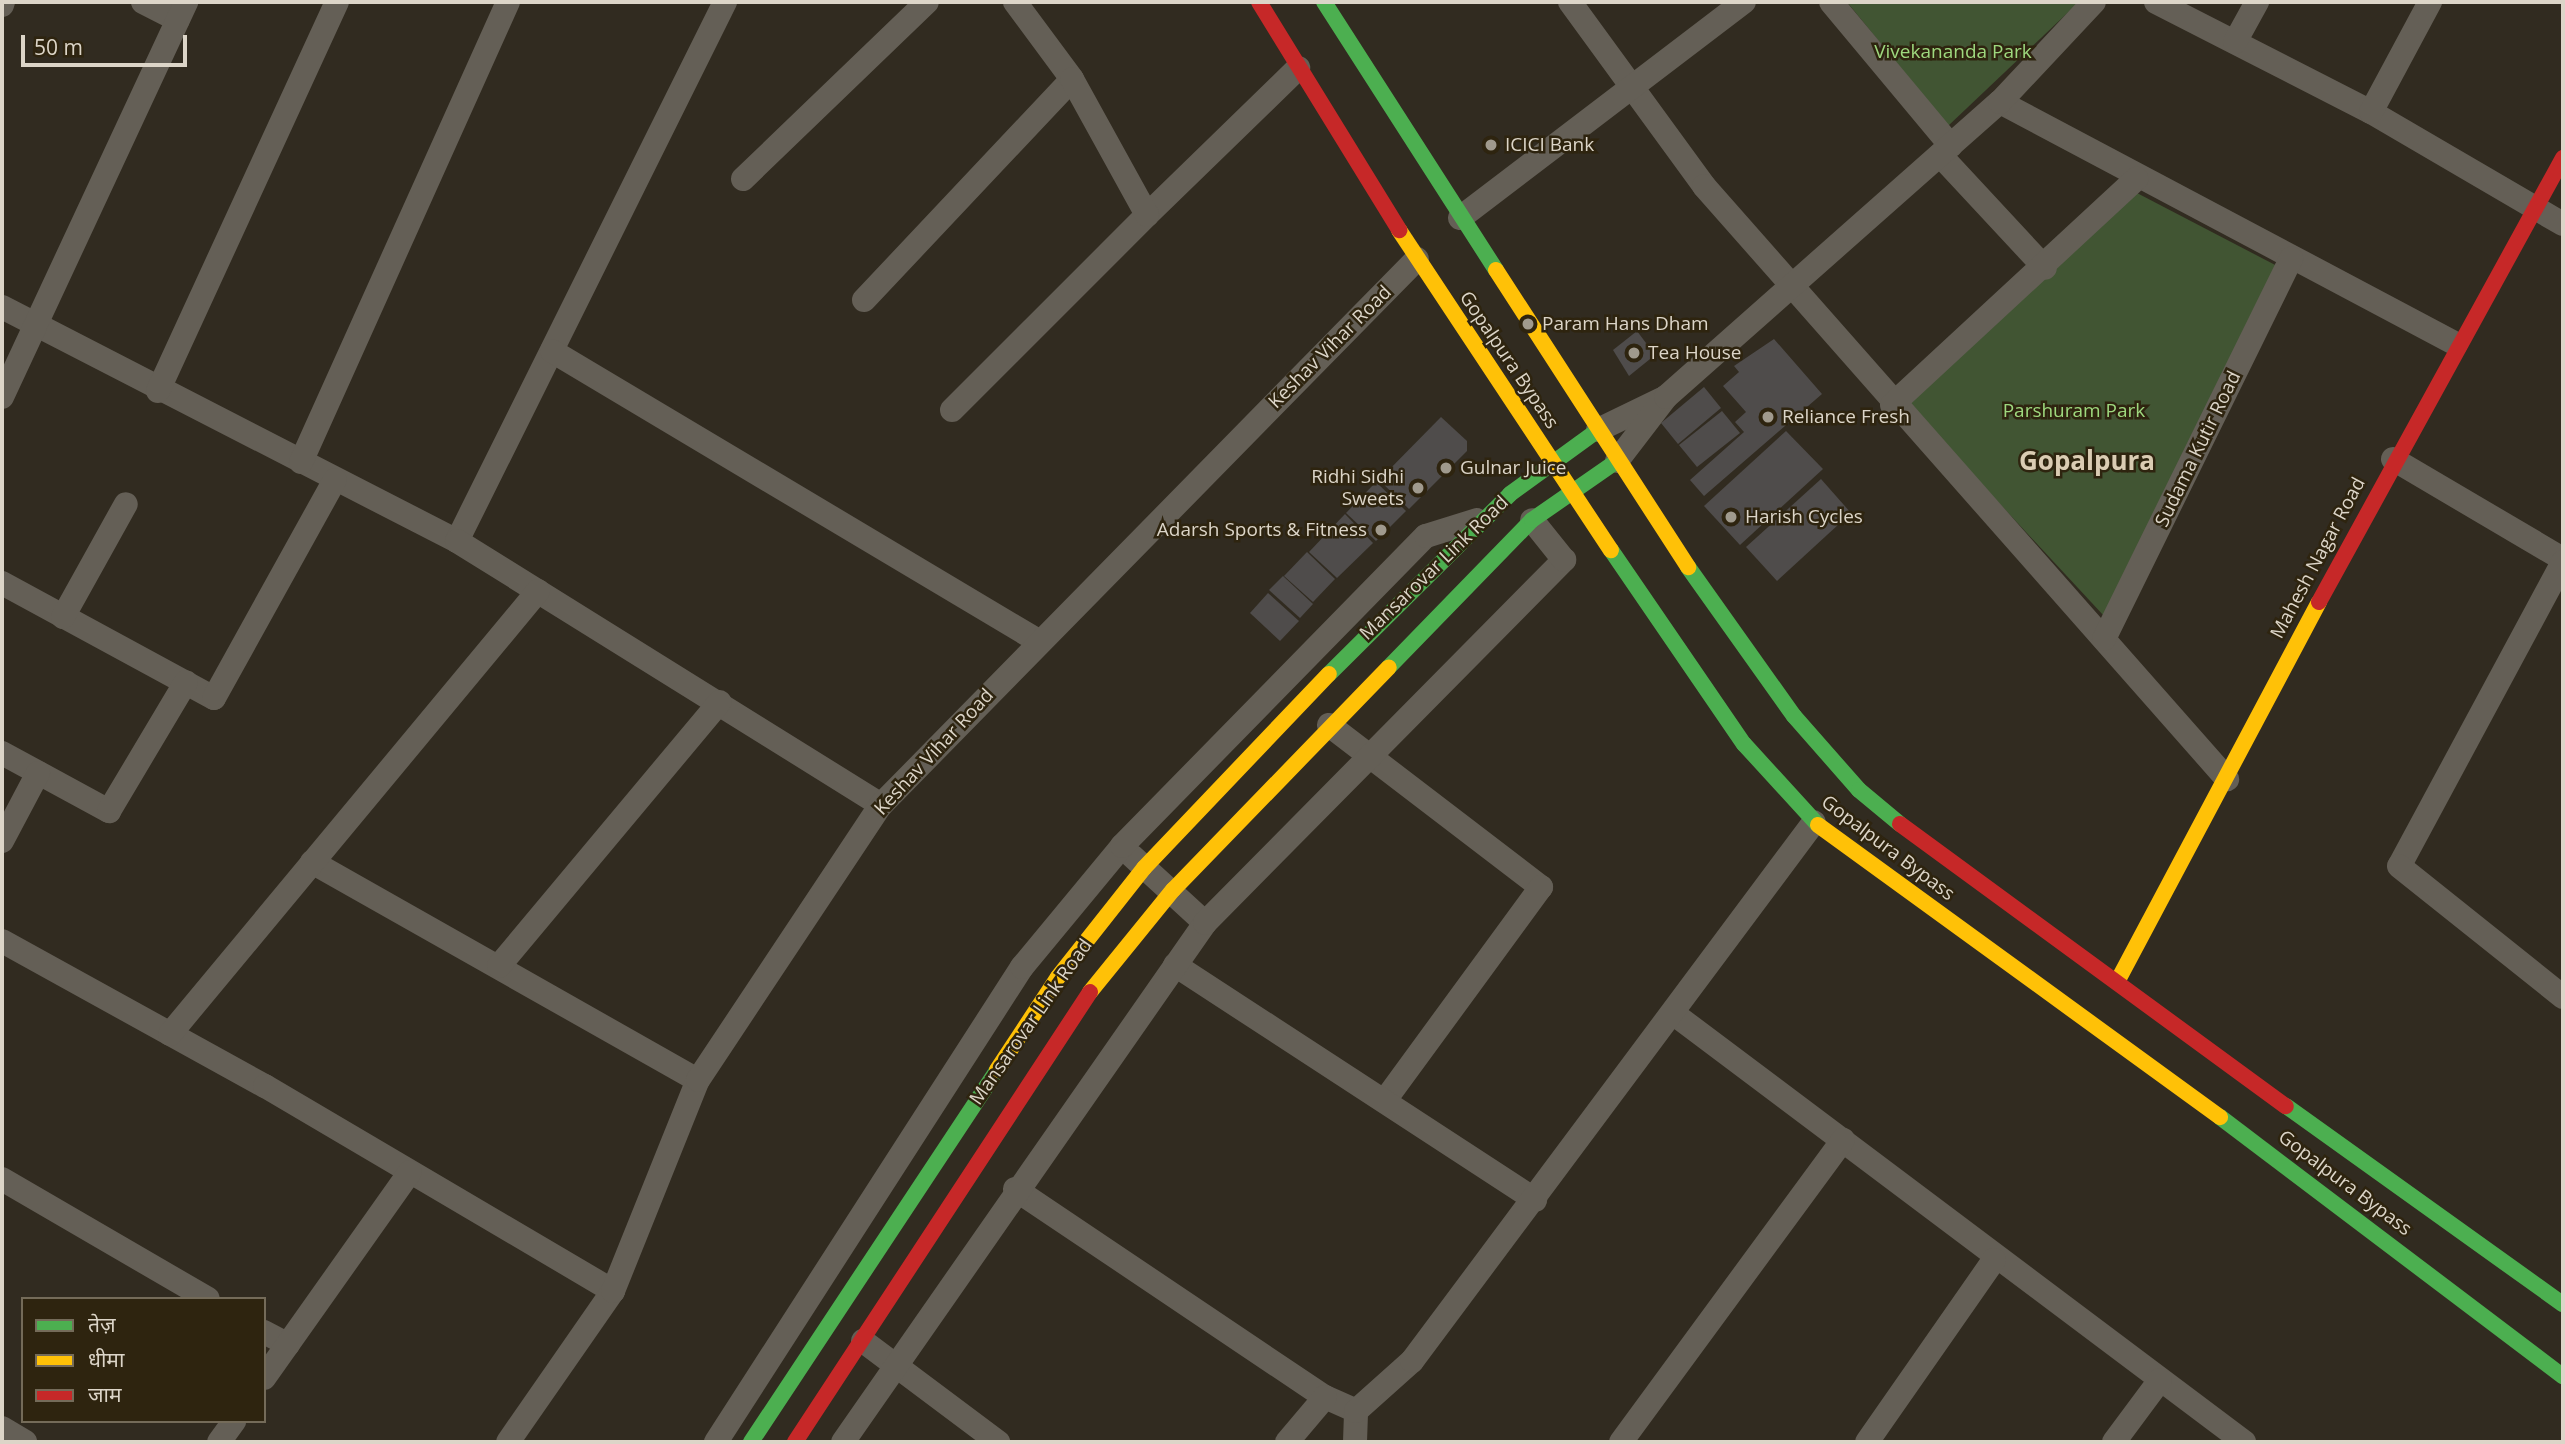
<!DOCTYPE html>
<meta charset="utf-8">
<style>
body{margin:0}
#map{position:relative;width:2565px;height:1444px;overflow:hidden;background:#312b20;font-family:"Open Sans","Noto Sans Devanagari",sans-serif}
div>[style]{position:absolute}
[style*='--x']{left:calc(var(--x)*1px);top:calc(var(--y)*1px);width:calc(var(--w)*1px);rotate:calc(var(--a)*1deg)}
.green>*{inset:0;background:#415533}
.building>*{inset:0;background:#4f4c4b}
.street>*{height:24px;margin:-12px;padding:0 12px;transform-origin:12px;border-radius:12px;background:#645f56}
.fast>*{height:16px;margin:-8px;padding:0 8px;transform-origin:8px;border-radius:8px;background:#4caf50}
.slow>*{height:16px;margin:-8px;padding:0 8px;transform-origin:8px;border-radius:8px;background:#ffc107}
.jam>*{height:16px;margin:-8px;padding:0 8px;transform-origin:8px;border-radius:8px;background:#c62828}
.dots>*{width:19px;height:19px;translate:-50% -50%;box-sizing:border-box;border:4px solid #2e240f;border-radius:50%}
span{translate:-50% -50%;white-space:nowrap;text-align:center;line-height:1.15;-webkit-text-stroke:5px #2e240f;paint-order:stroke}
.park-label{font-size:19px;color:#9ed87e}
.poi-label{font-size:19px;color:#dcd5c8}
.left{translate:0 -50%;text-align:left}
.right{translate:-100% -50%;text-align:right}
.street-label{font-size:19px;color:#dcd5c8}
.district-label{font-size:26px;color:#daccb3;font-weight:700}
.frame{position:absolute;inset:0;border:4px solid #dcd5c8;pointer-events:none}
.legend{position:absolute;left:21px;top:1297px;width:245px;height:126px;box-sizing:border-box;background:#2e240f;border:2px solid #746b59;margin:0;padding:9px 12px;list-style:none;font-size:21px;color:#dcd5c8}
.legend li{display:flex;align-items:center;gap:14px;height:35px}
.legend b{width:35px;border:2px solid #746b59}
.scale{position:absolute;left:21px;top:35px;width:166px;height:32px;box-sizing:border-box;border:4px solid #dcd5c8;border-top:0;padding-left:9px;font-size:21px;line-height:24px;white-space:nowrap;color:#dcd5c8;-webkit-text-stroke:5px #2e240f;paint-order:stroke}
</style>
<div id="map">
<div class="green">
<i style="clip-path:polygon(1847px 2px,2079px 2px,1948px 126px)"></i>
<i style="clip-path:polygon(2137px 193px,2281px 268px,2104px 616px,1908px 405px)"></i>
</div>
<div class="building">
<i style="clip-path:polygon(1637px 331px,1655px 355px,1629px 376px,1613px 350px)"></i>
<i style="clip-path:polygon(1774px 339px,1822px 394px,1704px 496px,1690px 480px,1744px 432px,1735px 422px,1746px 412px,1723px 386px,1739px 372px,1734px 366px)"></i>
<i style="clip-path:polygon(1704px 387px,1721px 408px,1678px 444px,1661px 423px)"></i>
<i style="clip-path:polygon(1722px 411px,1740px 433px,1697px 467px,1679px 445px)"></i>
<i style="clip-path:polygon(1441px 417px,1467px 441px,1467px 451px,1409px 509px,1379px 480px)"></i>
<i style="clip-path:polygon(1786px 431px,1823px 469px,1740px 545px,1704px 506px)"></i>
<i style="clip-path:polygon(1821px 479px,1851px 513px,1777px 581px,1746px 547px)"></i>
<i style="clip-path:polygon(1376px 482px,1406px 511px,1376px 541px,1346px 513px)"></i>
<i style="clip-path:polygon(1345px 514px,1373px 543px,1337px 578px,1309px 552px)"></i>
<i style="clip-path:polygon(1307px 552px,1335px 579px,1313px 602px,1284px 576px)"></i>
<i style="clip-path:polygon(1283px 576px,1313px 604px,1300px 618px,1269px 590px)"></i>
<i style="clip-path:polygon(1268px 593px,1299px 621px,1280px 641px,1250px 613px)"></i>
</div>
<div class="street">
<i style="--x:143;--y:2;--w:39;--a:27"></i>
<i style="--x:1570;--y:2;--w:228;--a:53.9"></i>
<i style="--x:1704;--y:186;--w:791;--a:48.59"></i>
<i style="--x:1831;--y:2;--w:187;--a:50.2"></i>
<i style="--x:2156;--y:2;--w:242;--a:27.1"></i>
<i style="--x:2371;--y:112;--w:222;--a:30.3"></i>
<i style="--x:2;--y:5;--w:3;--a:-72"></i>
<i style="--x:2235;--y:42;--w:46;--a:-61.2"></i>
<i style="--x:2000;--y:102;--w:516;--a:27.95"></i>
<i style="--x:2371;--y:112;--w:125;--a:-61.8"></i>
<i style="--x:1940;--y:155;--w:154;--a:47.1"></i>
<i style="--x:743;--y:179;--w:255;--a:-43.9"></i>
<i style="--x:1147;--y:215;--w:211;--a:-44.2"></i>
<i style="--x:1460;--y:218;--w:357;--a:-37.3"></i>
<i style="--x:864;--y:300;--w:303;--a:-46.7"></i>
<i style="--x:1072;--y:79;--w:96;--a:-126.5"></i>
<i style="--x:2;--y:307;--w:512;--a:27.22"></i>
<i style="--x:457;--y:541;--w:602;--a:-63.56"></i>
<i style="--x:552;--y:351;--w:568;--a:30.81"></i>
<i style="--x:158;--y:391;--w:428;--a:-65.3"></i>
<i style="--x:2;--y:397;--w:436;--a:-65"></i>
<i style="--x:1892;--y:405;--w:333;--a:-42.8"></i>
<i style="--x:952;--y:410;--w:276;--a:-45"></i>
<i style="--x:1147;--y:215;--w:155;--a:-118.9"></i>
<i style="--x:1598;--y:430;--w:71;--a:-25.8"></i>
<i style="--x:2393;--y:459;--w:197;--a:30.5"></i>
<i style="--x:1617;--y:461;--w:81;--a:-52.6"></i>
<i style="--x:1666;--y:397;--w:446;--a:-41.5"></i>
<i style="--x:2000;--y:102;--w:137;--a:-46.8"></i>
<i style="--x:301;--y:462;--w:504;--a:-65.77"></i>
<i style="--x:457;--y:541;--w:499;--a:31.9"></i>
<i style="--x:2563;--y:562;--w:345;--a:118.3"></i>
<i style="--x:2399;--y:866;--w:210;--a:38.6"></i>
<i style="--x:2;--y:583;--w:241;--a:28.5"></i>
<i style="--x:214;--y:698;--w:249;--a:-61"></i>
<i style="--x:63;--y:617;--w:129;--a:-60.9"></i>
<i style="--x:2104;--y:639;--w:424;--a:-63.8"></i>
<i style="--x:1329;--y:725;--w:267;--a:37.4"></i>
<i style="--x:1541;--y:887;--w:263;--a:126.2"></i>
<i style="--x:2;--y:753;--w:122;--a:28.5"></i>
<i style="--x:109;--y:811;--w:150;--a:-59.2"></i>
<i style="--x:2;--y:841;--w:77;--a:-62.1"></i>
<i style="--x:1132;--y:856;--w:99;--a:42.5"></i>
<i style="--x:312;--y:862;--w:443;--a:29.5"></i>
<i style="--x:2;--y:941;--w:300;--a:28.9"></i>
<i style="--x:265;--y:1086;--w:404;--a:30.5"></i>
<i style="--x:1175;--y:965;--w:430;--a:33.1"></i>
<i style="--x:499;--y:966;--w:344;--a:-50.1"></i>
<i style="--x:1674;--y:1014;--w:713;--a:36.9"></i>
<i style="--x:170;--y:1034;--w:576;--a:-50.28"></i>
<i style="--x:2;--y:1179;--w:238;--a:30.2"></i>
<i style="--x:1015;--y:1189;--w:373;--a:33.9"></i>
<i style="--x:1325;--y:1397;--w:34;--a:24"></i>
<i style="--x:264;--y:1332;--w:27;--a:28"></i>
<i style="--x:863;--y:1341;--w:169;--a:36.8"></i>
<i style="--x:264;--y:1378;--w:252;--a:-54.7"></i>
<i style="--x:2;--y:1428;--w:27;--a:31"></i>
<i style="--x:219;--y:1442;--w:26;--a:-54"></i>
<i style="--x:508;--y:1442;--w:184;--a:-55.2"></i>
<i style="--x:613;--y:1291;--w:227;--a:-68.1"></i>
<i style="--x:698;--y:1080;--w:330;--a:-56.4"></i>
<i style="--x:881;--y:805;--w:765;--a:-45.53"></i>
<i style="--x:716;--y:1442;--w:565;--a:-57.21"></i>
<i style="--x:1022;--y:967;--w:157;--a:-50.4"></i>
<i style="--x:1122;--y:846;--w:434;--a:-45.6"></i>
<i style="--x:1426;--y:536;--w:53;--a:-17.4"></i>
<i style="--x:843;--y:1442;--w:633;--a:-55.1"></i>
<i style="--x:1205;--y:923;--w:511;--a:-45.32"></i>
<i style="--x:1564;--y:560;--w:51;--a:-128.7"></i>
<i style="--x:1287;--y:1442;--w:59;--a:-49.8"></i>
<i style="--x:1355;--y:1442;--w:31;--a:-88"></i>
<i style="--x:1356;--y:1411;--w:75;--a:-41.8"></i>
<i style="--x:1412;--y:1361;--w:672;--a:-53.28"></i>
<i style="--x:1621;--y:1442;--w:375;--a:-53.7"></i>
<i style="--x:1867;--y:1442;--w:222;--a:-55.1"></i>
<i style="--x:2114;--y:1442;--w:77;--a:-53.4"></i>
</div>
<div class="fast">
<i style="--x:1324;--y:2;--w:318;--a:57.3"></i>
<i style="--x:1611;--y:550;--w:235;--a:55.6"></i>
<i style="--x:1744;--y:744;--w:110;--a:47.6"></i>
<i style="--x:1688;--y:567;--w:183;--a:54.6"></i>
<i style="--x:1794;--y:716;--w:98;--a:48.7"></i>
<i style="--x:1859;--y:790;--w:53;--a:39.7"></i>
<i style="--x:1389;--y:667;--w:205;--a:-45.8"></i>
<i style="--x:1532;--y:520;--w:103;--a:-34.8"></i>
<i style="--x:1329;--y:674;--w:255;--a:-44.8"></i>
<i style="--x:1510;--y:494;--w:109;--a:-36"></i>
<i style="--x:2286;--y:1106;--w:340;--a:35.6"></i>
<i style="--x:2220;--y:1117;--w:430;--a:37.1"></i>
<i style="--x:751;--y:1442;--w:446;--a:-56.5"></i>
</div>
<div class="slow">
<i style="--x:1399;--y:230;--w:384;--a:56.5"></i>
<i style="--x:1496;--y:270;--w:354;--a:57.1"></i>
<i style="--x:1818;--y:825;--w:497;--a:36"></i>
<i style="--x:2117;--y:982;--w:430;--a:-62"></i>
<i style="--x:1090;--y:992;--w:132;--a:-50.9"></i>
<i style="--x:1173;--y:890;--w:310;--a:-45.9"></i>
<i style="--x:997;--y:1070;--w:111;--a:-56.7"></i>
<i style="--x:1058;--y:977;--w:139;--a:-51.7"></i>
<i style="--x:1144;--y:868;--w:268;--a:-46.4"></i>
</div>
<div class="jam">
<i style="--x:1259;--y:2;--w:268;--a:58.4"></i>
<i style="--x:2319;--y:602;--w:507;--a:-61.21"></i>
<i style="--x:1900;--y:824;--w:478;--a:36.2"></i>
<i style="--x:795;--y:1442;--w:538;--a:-56.75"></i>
</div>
<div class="dots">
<i style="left:1491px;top:145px;background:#a09a8d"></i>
<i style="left:1528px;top:324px;background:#a09a8d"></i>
<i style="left:1634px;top:353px;background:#a09a8d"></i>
<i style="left:1768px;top:417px;background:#a09a8d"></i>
<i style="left:1446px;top:468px;background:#a09a8d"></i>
<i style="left:1418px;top:488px;background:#a09a8d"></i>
<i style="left:1731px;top:517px;background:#a09a8d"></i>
<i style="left:1381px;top:530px;background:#a09a8d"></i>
</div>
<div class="park-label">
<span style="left:1953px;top:52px">Vivekananda Park</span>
<span style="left:2074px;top:411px">Parshuram Park</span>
</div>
<div class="poi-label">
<span class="left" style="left:1505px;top:145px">ICICI Bank</span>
<span class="left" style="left:1542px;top:324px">Param Hans Dham</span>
<span class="left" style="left:1648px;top:353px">Tea House</span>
<span class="left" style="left:1782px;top:417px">Reliance Fresh</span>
<span class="left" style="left:1460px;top:468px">Gulnar Juice</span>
<span class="right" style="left:1404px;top:488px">Ridhi Sidhi<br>Sweets</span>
<span class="left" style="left:1745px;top:517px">Harish Cycles</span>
<span class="right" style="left:1367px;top:530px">Adarsh Sports &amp; Fitness</span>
</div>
<div class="street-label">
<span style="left:1330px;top:347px;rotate:-45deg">Keshav Vihar Road</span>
<span style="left:1509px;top:360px;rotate:56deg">Gopalpura Bypass</span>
<span style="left:2198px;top:449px;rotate:-64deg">Sudama Kutir Road</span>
<span style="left:2318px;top:558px;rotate:-62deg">Mahesh Nagar Road</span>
<span style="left:1434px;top:568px;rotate:-44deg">Mansarovar Link Road</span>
<span style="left:934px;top:752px;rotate:-47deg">Keshav Vihar Road</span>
<span style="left:1888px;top:848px;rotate:37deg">Gopalpura Bypass</span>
<span style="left:1031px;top:1022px;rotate:-55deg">Mansarovar Link Road</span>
<span style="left:2345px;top:1183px;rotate:37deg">Gopalpura Bypass</span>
</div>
<div class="district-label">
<span style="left:2087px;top:461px">Gopalpura</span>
</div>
<div class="frame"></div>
<ul class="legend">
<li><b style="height:9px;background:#4caf50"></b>तेज़</li>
<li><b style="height:9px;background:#ffc107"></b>धीमा</li>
<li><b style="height:9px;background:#c62828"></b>जाम</li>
</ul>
<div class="scale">50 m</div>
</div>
